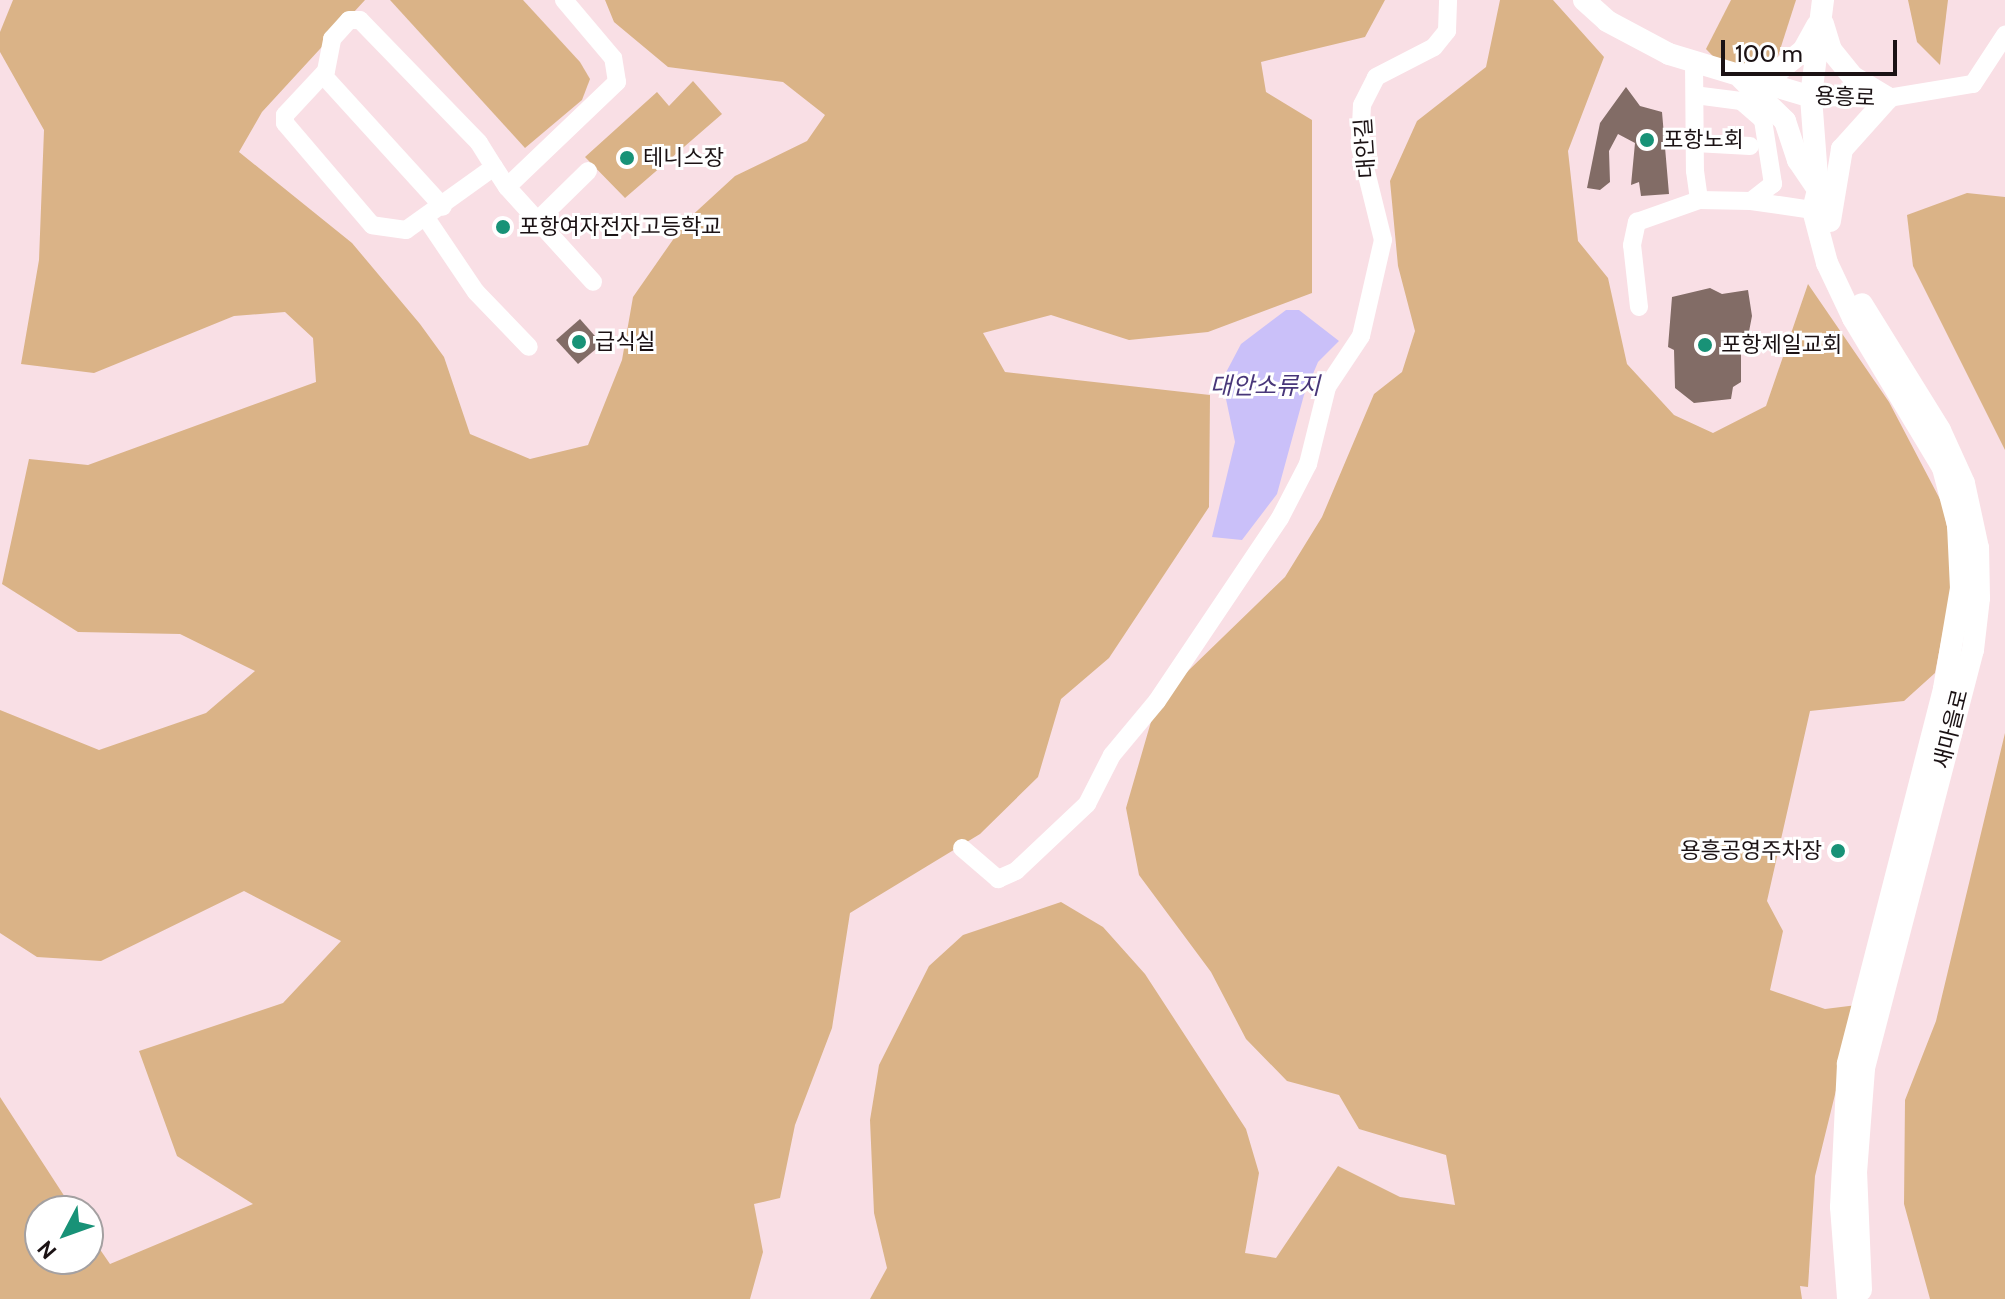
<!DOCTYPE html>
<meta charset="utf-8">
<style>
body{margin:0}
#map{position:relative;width:2005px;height:1299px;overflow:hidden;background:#f9dfe5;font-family:Cabin,"Noto Sans KR",sans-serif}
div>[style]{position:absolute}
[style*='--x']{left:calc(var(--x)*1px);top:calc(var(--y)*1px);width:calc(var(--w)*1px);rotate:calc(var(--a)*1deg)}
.green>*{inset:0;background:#dab387}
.water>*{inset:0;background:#cac0f9}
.building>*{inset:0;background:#826c66}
.minor>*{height:18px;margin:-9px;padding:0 9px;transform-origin:9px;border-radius:9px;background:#fff}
.major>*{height:22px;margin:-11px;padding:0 11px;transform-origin:11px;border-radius:11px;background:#fff}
.dots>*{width:22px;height:22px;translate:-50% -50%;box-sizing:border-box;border:4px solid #fff;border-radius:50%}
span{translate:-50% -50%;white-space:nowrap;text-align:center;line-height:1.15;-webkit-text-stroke:6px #fff;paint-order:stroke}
.street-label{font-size:22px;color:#1b1214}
.poi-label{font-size:22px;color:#1b1214}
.left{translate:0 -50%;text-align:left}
.right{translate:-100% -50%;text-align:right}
.water-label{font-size:24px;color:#483679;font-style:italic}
.north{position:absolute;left:24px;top:1195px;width:80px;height:80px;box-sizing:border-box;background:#fff;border:2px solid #a4a0a1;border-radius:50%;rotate:229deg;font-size:22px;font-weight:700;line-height:32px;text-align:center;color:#1b1214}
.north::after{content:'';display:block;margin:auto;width:28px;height:36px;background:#189277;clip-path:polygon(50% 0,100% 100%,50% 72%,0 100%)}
.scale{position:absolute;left:1721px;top:40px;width:176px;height:36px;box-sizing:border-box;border:4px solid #1b1214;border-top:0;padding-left:10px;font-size:24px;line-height:28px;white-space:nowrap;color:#1b1214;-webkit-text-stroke:6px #fff;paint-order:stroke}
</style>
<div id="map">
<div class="green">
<i style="clip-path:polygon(13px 0,365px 0,262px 112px,239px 152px,352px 243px,420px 324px,444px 357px,470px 434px,530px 459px,588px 445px,622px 360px,633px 297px,686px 221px,735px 176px,807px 141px,825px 115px,783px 82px,668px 67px,614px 22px,605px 0,1385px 0,1365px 37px,1261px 62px,1266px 92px,1312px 120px,1312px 293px,1208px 332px,1129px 340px,1051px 315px,983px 333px,1005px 372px,1210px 395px,1209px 507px,1109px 658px,1061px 699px,1038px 777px,980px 834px,850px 913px,832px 1028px,795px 1125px,780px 1198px,754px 1204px,763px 1252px,750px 1299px,0 1299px,0 1097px,74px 1211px,40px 1211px,40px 1259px,88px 1259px,88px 1232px,110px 1264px,253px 1204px,177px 1156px,139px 1051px,283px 1003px,341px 941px,244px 891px,101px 961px,37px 957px,0 933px,0 710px,99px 750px,206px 713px,255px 671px,180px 634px,78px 632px,2px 584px,29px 459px,88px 465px,316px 382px,313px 338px,285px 312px,234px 316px,94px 373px,21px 364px,39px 260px,44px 130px,0 52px,0 32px)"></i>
<i style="clip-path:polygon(390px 0,523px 0,580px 62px,590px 79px,582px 100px,525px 148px)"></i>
<i style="clip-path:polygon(1500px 0,1553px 0,1604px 57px,1568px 151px,1578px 241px,1608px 278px,1627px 364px,1674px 415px,1713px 433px,1766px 406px,1808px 284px,1889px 402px,1943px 505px,1955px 570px,1935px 673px,1904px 701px,1810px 711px,1767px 901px,1783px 931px,1770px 990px,1825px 1009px,1857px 1005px,1815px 1176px,1808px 1287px,1800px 1286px,1802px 1299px,870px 1299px,887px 1268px,874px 1213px,870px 1120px,879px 1065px,929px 966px,963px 935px,1061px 902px,1103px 927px,1145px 974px,1246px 1129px,1259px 1173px,1245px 1253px,1276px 1258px,1338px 1166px,1400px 1197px,1455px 1205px,1446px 1155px,1359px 1129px,1339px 1095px,1287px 1081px,1246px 1039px,1211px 972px,1139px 875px,1126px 808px,1157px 701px,1285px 577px,1322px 517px,1374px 394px,1402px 372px,1415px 331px,1398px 266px,1390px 181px,1417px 121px,1486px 67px)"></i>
<i style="clip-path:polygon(1731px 0,1796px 0,1769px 84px,1733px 77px,1706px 49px)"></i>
<i style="clip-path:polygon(1908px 0,1948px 0,1940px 65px,1917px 42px)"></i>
<i style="clip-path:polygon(693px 81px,722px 114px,625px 198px,585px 157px,657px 92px,669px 106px)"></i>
<i style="clip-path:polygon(1967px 193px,2005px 197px,2005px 450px,1913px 266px,1907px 215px)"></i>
<i style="clip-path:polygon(2005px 733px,2005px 1299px,1930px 1299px,1904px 1204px,1905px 1100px,1936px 1021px)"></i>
</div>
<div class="water">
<i style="clip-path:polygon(1286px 310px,1299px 310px,1339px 341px,1318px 362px,1304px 395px,1277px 494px,1242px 540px,1212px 537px,1235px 442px,1222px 380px,1241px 344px)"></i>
</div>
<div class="building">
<i style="clip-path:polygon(1626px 87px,1640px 106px,1662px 112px,1669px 194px,1641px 196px,1639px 182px,1631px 185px,1635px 143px,1618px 134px,1609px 151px,1610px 182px,1600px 190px,1587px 188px,1600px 123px)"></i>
<i style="clip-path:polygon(1710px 288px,1722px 294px,1748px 290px,1752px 316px,1747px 342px,1741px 342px,1741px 382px,1733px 387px,1731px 399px,1694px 403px,1675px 388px,1674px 350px,1668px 347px,1672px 297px)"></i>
<i style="clip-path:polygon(580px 319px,602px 344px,578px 364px,556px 340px)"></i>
</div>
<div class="minor">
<i style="--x:1694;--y:62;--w:109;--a:89.5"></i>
<i style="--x:1695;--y:171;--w:29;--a:82"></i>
<i style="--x:1699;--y:200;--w:52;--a:1.1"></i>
<i style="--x:1751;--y:201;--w:28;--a:-38"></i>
<i style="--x:1773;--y:184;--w:65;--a:-98.9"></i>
<i style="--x:1763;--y:120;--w:29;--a:-139"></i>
<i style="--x:1741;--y:101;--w:46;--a:-172.6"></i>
<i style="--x:323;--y:75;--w:178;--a:47.7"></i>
<i style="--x:1811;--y:97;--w:77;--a:0.7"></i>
<i style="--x:1888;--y:98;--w:86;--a:-9.4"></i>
<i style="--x:1973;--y:84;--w:59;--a:-56.9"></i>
<i style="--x:1695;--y:143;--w:55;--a:3.1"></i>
<i style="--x:494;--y:167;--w:108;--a:144.4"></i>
<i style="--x:406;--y:230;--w:34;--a:-172"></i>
<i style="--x:372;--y:225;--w:134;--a:-130.5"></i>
<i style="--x:285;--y:123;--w:8;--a:-90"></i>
<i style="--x:285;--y:115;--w:60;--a:-47"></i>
<i style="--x:326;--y:71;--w:33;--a:-79"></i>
<i style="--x:332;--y:39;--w:25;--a:-48"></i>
<i style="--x:349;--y:20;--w:11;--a:0"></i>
<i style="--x:360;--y:20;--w:171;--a:45.9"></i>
<i style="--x:479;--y:143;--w:28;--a:58"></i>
<i style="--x:494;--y:167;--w:24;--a:57"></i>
<i style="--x:507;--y:187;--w:128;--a:47.8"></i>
<i style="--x:507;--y:187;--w:152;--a:-43.7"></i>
<i style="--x:617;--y:82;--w:24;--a:-99"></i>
<i style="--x:613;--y:58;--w:76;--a:-130.2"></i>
<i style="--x:1751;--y:201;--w:63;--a:8.3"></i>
<i style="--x:426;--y:218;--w:89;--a:56"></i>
<i style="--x:476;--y:292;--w:76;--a:46.1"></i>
<i style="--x:538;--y:220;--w:70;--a:-44.4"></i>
<i style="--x:1639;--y:307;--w:62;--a:-96.4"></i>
<i style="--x:1632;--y:245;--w:24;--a:-78"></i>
<i style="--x:1637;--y:222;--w:66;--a:-19.5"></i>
<i style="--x:962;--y:848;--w:48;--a:40.7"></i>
<i style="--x:998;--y:879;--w:20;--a:-24"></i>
<i style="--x:1016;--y:871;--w:98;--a:-43.3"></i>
<i style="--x:1087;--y:804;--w:55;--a:-63"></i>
<i style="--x:1112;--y:755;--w:70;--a:-50.2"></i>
<i style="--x:1157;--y:701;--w:220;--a:-56.1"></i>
<i style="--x:1280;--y:518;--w:61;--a:-62.6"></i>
<i style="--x:1308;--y:464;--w:79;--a:-76.1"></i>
<i style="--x:1327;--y:387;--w:61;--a:-56.3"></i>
<i style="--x:1361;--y:336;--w:98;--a:-77.1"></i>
<i style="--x:1383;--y:240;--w:96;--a:-103.9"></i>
<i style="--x:1360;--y:147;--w:42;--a:-87.3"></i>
<i style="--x:1362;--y:105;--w:31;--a:-63"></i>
<i style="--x:1376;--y:77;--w:65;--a:-27.3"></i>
<i style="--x:1434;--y:47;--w:21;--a:-51"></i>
<i style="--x:1447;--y:31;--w:31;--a:-88"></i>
</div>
<div class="major">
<i style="--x:1584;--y:0;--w:31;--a:42"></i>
<i style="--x:1607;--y:21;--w:70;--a:28"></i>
<i style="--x:1669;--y:54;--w:148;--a:16.8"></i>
<i style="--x:1823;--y:0;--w:98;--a:97.1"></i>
<i style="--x:1811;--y:97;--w:93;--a:85.7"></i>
<i style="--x:1818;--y:190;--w:21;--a:104"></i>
<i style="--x:1813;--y:210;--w:55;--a:75.2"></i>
<i style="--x:1827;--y:263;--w:61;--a:64.7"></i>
<i style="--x:1853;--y:318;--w:175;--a:59"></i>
<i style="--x:1943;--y:468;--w:59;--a:75.3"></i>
<i style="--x:1958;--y:525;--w:63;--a:87.3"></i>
<i style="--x:1961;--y:588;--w:102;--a:99.6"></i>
<i style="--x:1944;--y:689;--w:387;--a:104.4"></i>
<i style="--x:1848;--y:1064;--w:143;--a:92.8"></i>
<i style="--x:1841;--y:1207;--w:92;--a:85.6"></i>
<i style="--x:1823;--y:24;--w:27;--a:73"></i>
<i style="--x:1831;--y:50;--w:35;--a:51"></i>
<i style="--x:1853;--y:77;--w:41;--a:31"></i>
<i style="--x:1888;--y:98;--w:69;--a:132"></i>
<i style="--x:1842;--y:149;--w:73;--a:99.5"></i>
<i style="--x:1743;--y:78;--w:14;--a:-36"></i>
<i style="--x:1754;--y:70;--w:24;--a:2"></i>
<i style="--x:1778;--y:71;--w:32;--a:-39"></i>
<i style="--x:1803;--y:51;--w:29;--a:-61"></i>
<i style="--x:1742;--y:79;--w:60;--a:44.3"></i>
<i style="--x:1785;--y:121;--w:41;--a:71.6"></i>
<i style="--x:1798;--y:160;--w:34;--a:56"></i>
<i style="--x:1861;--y:1290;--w:117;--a:-92.4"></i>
<i style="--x:1856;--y:1173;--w:105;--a:-85.6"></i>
<i style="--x:1864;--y:1068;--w:432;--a:-75.4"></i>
<i style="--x:1973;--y:650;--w:52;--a:-83.4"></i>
<i style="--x:1979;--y:598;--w:50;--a:-91.1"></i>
<i style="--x:1978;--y:548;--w:66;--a:-102.2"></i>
<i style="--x:1964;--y:483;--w:58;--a:-114.4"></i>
<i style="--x:1940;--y:430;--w:148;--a:-121.8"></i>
</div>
<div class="dots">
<i style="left:1647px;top:140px;background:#189277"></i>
<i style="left:627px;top:158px;background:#189277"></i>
<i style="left:503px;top:227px;background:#189277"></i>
<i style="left:579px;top:342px;background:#189277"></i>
<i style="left:1705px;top:345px;background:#189277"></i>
<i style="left:1838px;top:851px;background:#189277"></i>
</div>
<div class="street-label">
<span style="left:1845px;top:97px;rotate:2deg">용흥로</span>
<span style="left:1365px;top:148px;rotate:-94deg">대안길</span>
<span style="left:1951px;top:729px;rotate:-76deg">새마을로</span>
</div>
<div class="poi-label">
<span class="left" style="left:1663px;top:140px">포항노회</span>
<span class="left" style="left:643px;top:158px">테니스장</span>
<span class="left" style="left:519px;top:227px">포항여자전자고등학교</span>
<span class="left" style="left:595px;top:342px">급식실</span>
<span class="left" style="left:1721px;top:345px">포항제일교회</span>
<span class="right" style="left:1822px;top:851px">용흥공영주차장</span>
</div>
<div class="water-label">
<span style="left:1265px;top:386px">대안소류지</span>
</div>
<div class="north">N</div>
<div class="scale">100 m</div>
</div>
